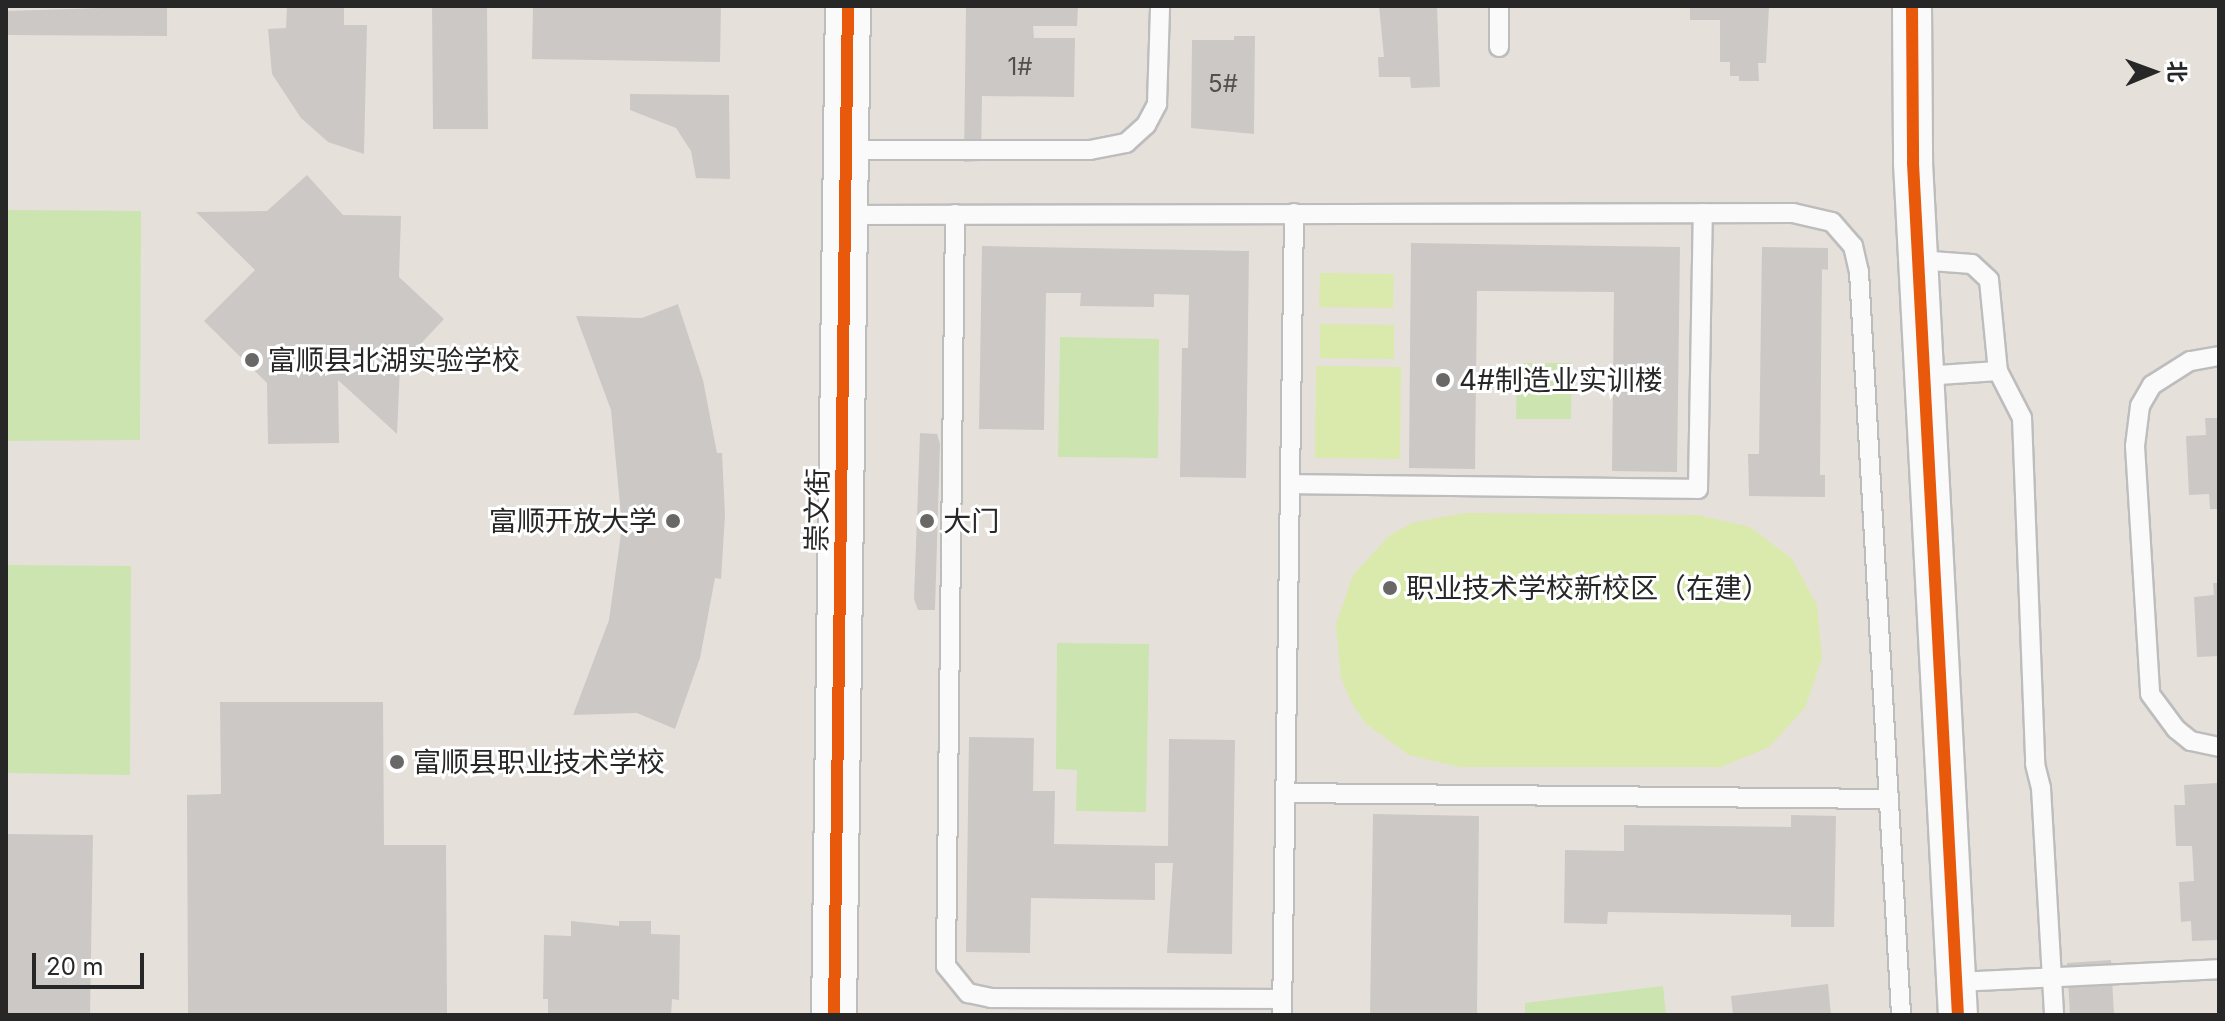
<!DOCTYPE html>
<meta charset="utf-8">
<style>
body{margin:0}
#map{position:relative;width:2225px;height:1021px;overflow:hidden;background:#e6e0db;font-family:Inter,"Noto Sans SC",sans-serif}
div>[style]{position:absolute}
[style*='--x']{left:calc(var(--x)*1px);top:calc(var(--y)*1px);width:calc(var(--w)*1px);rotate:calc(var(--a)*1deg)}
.green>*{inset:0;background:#cce4b0}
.pitch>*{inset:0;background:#dae9ac}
.building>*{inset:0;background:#ccc8c5}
.roads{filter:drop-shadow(2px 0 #bebdbe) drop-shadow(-2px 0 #bebdbe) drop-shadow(0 2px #bebdbe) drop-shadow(0 -2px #bebdbe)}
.lane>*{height:18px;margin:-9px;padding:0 9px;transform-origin:9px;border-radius:9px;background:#fbfafa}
.street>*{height:38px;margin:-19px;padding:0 19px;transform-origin:19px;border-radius:19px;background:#fbfafa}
.secondary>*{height:44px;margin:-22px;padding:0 22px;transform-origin:22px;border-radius:22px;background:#fbfafa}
.cycleway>*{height:12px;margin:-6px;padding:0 6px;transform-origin:6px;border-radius:6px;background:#e8590c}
.dots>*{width:22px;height:22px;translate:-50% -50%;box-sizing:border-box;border:4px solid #fff;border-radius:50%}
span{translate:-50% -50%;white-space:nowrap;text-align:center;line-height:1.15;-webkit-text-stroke:6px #fff;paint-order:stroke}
.number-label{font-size:24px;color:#51504f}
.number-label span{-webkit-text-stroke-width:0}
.poi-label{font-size:28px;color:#272727}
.left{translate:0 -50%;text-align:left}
.right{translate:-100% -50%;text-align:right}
.street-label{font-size:28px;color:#272727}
.frame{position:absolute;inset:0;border:8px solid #272727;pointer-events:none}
.north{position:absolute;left:2113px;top:32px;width:80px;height:80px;-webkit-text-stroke:6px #fff;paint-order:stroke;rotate:89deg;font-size:22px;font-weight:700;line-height:32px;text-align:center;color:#272727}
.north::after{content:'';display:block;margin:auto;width:28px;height:36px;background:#272727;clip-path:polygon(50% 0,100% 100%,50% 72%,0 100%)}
.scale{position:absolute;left:32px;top:953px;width:112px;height:36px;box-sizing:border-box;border:4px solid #272727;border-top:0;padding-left:10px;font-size:24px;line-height:28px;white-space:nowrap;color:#272727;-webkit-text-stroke:6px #fff;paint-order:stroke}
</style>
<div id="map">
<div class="green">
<i style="clip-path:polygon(6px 210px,141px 211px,140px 440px,6px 441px)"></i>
<i style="clip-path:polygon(1060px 337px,1159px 339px,1158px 458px,1058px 457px)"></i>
<i style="clip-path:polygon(1517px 363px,1572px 363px,1571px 419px,1516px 419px)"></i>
<i style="clip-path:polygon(6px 565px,131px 566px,130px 775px,6px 773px)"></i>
<i style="clip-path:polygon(1057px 643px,1149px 644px,1146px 812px,1076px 811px,1077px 770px,1056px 769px)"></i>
<i style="clip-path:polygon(1663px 986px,1666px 1015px,1525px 1015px,1525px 1003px)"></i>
</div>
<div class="pitch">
<i style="clip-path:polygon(1320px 273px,1394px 274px,1393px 308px,1319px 307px)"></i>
<i style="clip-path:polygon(1320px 324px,1394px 325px,1394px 359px,1320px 358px)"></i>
<i style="clip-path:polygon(1316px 366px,1401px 367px,1400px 459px,1315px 458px)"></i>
<i style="clip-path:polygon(1464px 513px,1698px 515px,1750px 527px,1792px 559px,1817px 605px,1822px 658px,1805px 708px,1769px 747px,1721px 767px,1459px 767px,1409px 755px,1366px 724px,1351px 702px,1341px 677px,1336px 624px,1353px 575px,1389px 536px,1412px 523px)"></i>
</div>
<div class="building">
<i style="clip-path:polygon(167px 6px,167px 36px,6px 35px,6px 11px)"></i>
<i style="clip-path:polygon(287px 6px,344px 6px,344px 25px,367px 25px,364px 154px,328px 142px,301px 118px,272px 74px,268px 29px,286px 28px)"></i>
<i style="clip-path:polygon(432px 6px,487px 6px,488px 129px,433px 129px)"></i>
<i style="clip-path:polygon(533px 6px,721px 6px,720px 62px,532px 59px)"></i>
<i style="clip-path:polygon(966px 6px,1078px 6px,1077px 26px,1033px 26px,1034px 38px,1075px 38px,1074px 97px,982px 96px,981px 161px,964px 162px)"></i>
<i style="clip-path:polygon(1379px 6px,1437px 6px,1440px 87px,1411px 88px,1410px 77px,1379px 77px,1378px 57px,1384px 57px)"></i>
<i style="clip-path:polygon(1690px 6px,1769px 6px,1766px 63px,1758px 63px,1759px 81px,1739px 81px,1739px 76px,1730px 76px,1730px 62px,1720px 62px,1720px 20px,1690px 20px)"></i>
<i style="clip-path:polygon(1234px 36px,1255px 36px,1254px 134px,1191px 128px,1192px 40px,1234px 40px)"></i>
<i style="clip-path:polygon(630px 94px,729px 95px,730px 179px,696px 178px,691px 151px,676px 128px,630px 110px)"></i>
<i style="clip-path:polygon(307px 175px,343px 215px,401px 216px,399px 277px,444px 319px,400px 366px,397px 434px,338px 380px,339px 443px,268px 444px,267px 383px,204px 321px,255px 270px,196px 212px,267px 211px)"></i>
<i style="clip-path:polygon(1411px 243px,1680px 247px,1677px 472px,1612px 471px,1614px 292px,1477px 291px,1475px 469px,1409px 468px)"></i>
<i style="clip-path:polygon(982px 246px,1249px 251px,1246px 478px,1180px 477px,1182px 348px,1188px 348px,1189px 295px,1154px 294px,1154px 307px,1080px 306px,1081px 293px,1046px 293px,1044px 430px,979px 429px)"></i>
<i style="clip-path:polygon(1762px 247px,1828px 248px,1828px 270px,1822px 269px,1820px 475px,1825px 475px,1825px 497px,1749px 496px,1748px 454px,1759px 454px)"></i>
<i style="clip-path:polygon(678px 304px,703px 380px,717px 453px,722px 453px,725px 515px,721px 579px,715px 578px,700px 658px,675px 729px,637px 713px,573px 715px,609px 620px,622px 526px,611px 410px,576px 316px,642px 318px)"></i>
<i style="clip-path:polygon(2205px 418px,2219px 418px,2219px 509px,2210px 509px,2209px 494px,2189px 495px,2186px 436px,2206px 435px)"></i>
<i style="clip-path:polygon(920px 433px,937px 434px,940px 444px,935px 610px,918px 610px,914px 599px)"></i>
<i style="clip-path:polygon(2213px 583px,2219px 583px,2219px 656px,2197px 657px,2194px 597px,2214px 595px)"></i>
<i style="clip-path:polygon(220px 702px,383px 702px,384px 845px,446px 845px,447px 1015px,188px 1015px,187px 795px,221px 794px)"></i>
<i style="clip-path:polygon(969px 737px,1034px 738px,1033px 791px,1055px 791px,1054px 844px,1168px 846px,1169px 739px,1235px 740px,1232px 954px,1167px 953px,1173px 863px,1155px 863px,1155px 900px,1031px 898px,1030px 953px,966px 952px)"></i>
<i style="clip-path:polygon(2218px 783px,2219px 940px,2192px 941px,2191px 921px,2181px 922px,2179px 882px,2194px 881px,2192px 846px,2176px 846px,2174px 805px,2185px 805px,2184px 785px)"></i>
<i style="clip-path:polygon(1373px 814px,1479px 816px,1477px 1015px,1370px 1015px)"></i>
<i style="clip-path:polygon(1791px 815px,1836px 816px,1834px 927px,1791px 927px,1791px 915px,1608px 912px,1607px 924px,1564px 923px,1565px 850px,1624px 851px,1624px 825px,1791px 827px)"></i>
<i style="clip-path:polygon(6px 834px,93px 835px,90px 1015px,6px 1015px)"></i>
<i style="clip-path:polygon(571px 921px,619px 926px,619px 921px,651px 921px,651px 934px,680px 935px,679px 1000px,672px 999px,671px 1015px,548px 1015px,548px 999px,543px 999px,544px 935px,571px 936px)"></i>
<i style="clip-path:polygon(2111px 960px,2114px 1015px,2070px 1015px,2067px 963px)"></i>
<i style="clip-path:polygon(1828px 984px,1831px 1015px,1733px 1015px,1731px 996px)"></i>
</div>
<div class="roads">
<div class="lane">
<i style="--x:1499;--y:6;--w:41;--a:90"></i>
<i style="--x:846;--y:150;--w:244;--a:0"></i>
<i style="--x:1090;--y:150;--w:37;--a:-11"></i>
<i style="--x:1126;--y:143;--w:27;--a:-42"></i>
<i style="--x:1146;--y:125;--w:24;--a:-62"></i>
<i style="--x:1157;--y:104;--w:98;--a:-88.2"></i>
<i style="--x:955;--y:214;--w:752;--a:90.69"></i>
<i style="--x:946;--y:966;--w:35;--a:51"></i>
<i style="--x:968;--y:993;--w:24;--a:12"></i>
<i style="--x:991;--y:998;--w:291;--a:0.2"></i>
<i style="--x:845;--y:215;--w:948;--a:-0.12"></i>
<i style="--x:1793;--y:213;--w:40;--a:13"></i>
<i style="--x:1832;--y:222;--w:32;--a:49"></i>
<i style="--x:1853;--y:246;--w:27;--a:77"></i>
<i style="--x:1859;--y:272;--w:744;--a:86.76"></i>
<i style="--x:1918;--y:260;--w:54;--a:4.2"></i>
<i style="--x:1972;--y:264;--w:23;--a:43"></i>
<i style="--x:1989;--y:280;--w:91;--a:84.4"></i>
<i style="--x:1998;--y:371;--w:53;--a:62.9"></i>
<i style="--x:2022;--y:418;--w:346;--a:87.8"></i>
<i style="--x:2035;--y:764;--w:25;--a:76"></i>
<i style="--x:2041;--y:788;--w:227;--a:86.7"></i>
<i style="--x:2219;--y:356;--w:29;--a:170"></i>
<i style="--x:2190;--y:361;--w:45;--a:147.7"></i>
<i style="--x:2152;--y:385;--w:24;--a:120"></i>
<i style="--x:2140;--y:406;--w:40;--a:97.1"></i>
<i style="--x:2135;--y:446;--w:248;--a:86.5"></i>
<i style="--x:2150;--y:694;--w:44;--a:53.4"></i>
<i style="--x:2176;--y:729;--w:19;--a:39"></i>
<i style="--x:2191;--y:741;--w:29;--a:12"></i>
<i style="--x:1924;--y:376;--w:74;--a:-3.9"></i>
<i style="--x:1290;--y:484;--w:408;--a:0.7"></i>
<i style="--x:1698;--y:489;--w:276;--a:-89"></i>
<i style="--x:1285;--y:793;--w:604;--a:0.57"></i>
<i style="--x:1956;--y:982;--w:263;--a:-2.8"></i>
<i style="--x:1282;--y:1015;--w:802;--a:-89.14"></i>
</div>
<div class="street">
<i style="--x:1912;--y:6;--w:157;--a:89.6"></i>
<i style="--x:1913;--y:163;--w:853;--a:86.98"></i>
</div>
<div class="secondary">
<i style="--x:834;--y:1015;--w:1009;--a:-89.21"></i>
</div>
</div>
<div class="cycleway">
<i style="--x:1912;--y:6;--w:157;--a:89.6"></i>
<i style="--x:1913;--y:163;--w:853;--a:86.98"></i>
<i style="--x:834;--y:1015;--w:1009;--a:-89.21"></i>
</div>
<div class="dots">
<i style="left:252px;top:360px;background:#6a6866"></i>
<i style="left:1443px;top:380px;background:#6a6866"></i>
<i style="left:673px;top:521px;background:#6a6866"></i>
<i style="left:927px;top:521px;background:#6a6866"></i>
<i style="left:1390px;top:588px;background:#6a6866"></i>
<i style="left:397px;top:762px;background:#6a6866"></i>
</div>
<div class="number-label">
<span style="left:1020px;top:67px">1#</span>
<span style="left:1223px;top:84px">5#</span>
</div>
<div class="poi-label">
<span class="left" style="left:268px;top:360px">富顺县北湖实验学校</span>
<span class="left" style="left:1459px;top:380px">4#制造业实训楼</span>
<span class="right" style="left:657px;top:521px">富顺开放大学</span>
<span class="left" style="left:943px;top:521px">大门</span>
<span class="left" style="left:1406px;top:588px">职业技术学校新校区（在建）</span>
<span class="left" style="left:413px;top:762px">富顺县职业技术学校</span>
</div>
<div class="street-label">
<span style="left:817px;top:510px;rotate:-89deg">崇文街</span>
</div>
<div class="frame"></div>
<div class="north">北</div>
<div class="scale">20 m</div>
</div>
